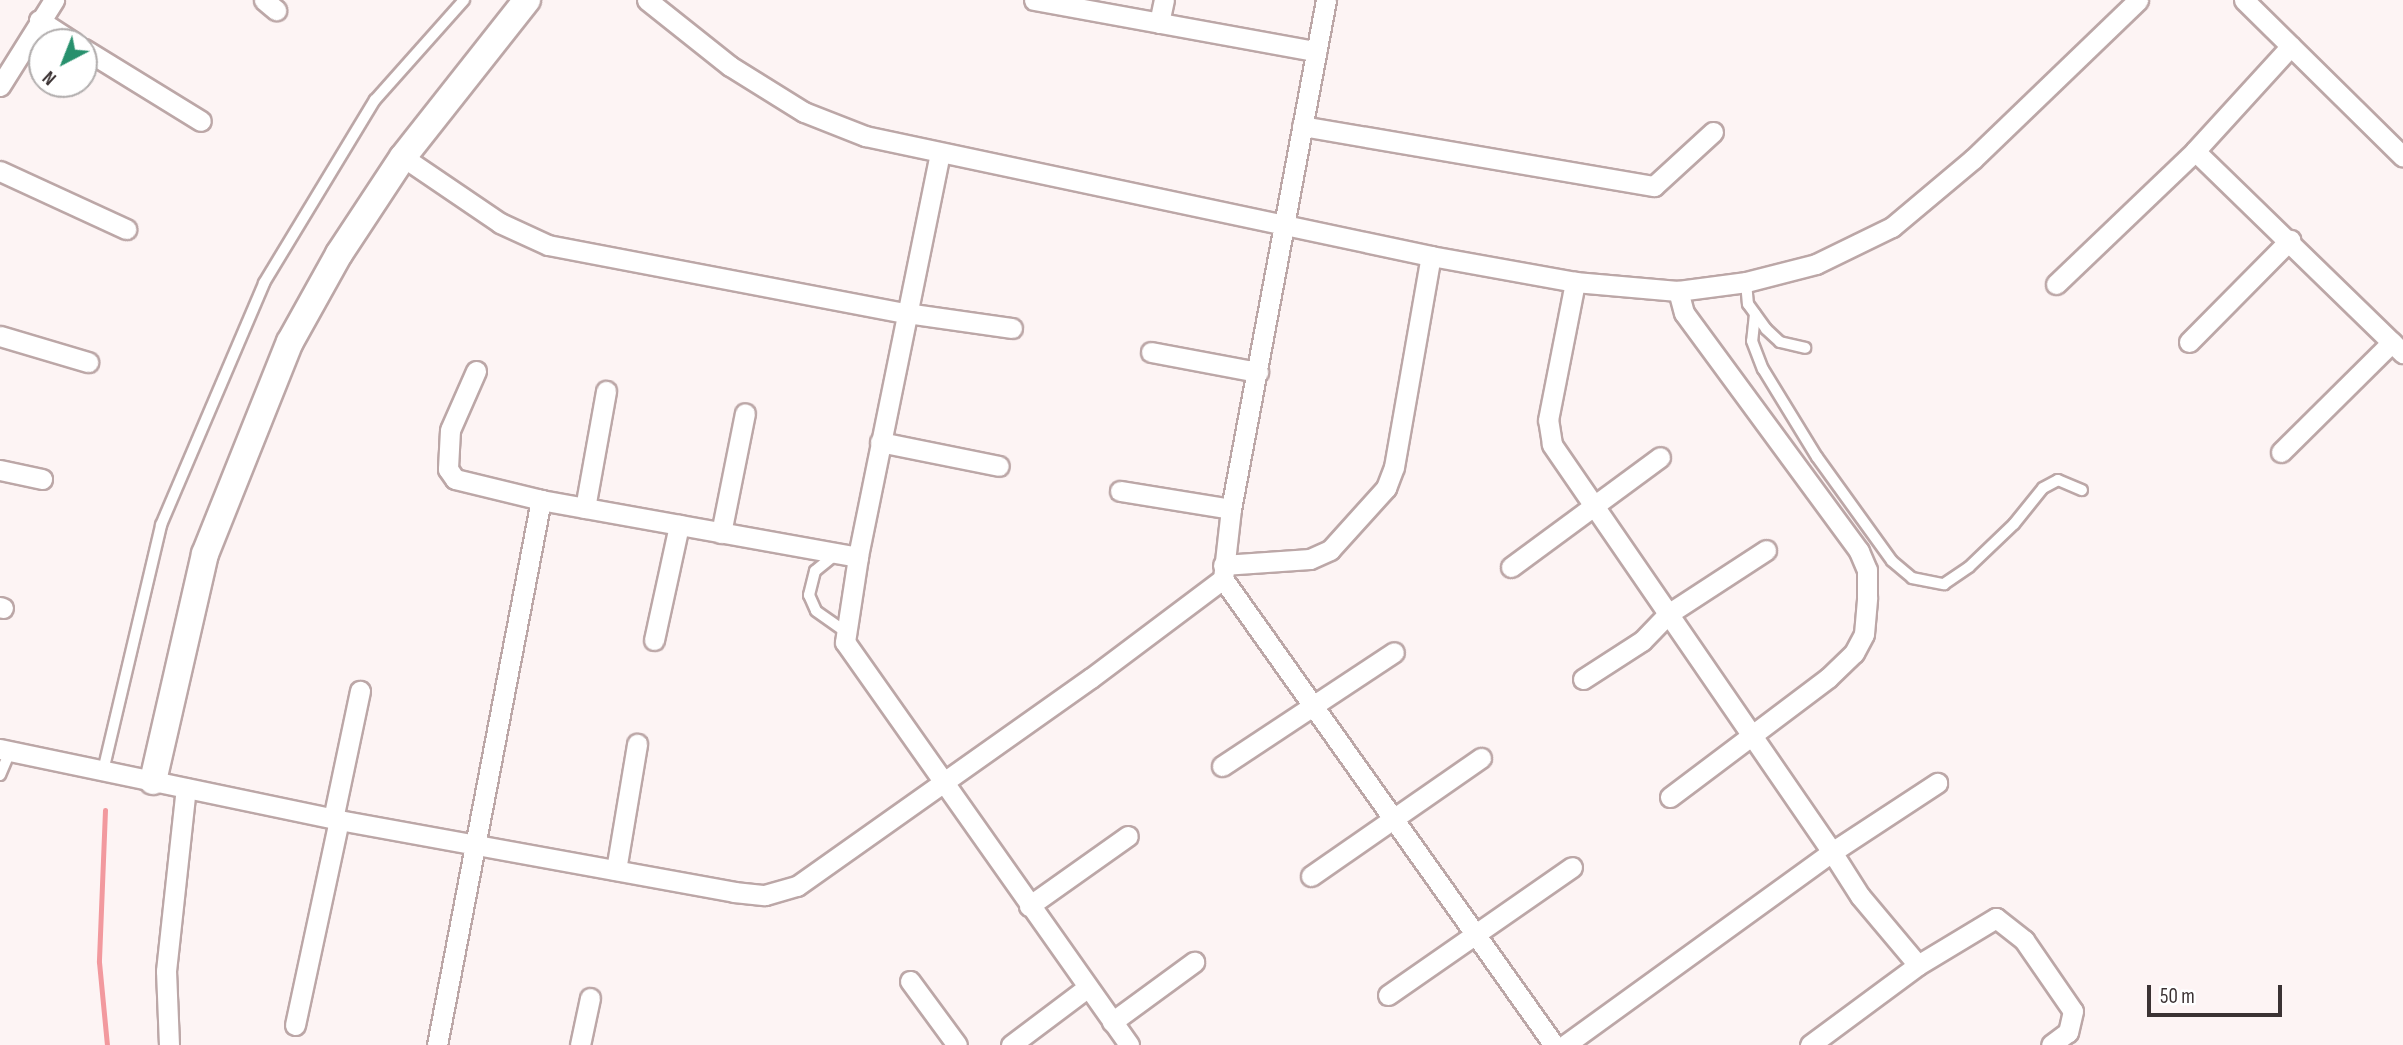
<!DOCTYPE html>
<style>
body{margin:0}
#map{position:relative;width:2403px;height:1045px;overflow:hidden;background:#fdf4f4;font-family:"Sofia Sans Condensed",sans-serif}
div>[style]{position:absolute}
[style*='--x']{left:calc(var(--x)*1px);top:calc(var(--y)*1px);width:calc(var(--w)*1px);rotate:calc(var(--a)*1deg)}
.stream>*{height:5px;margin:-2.5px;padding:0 2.5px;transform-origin:2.5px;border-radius:2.5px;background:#f2999e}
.roads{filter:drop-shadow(2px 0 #bca7a7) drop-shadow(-2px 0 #bca7a7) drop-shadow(0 2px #bca7a7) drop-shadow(0 -2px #bca7a7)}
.lane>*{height:10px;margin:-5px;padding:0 5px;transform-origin:5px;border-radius:5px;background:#fff}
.street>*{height:19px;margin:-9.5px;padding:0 9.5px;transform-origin:9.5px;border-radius:9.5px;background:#fff}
.secondary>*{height:26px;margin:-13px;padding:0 13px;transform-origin:13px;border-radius:13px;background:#fff}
span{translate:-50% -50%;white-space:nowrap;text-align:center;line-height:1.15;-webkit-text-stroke:5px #fff;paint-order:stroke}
.north{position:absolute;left:28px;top:28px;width:70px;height:70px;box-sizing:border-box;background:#fff;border:2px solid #b1adad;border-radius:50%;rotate:222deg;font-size:19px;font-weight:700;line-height:28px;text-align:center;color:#3b3233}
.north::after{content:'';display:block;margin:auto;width:24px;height:32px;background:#27906d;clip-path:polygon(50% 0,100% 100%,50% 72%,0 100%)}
.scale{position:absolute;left:2147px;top:985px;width:135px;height:32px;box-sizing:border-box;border:4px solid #3b3233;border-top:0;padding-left:9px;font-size:21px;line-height:24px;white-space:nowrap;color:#3b3233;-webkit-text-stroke:5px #fff;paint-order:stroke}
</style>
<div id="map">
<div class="stream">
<i style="--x:105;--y:810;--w:152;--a:92.3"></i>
<i style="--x:99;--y:962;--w:83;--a:84.5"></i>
</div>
<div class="roads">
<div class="lane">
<i style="--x:1746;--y:282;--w:22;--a:85"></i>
<i style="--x:1748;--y:304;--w:31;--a:54"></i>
<i style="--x:1766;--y:329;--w:19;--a:43"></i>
<i style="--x:1780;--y:342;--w:26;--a:13"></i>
<i style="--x:1755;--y:314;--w:27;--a:96"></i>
<i style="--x:1752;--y:341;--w:30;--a:69"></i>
<i style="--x:1763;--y:369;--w:103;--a:58.5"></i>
<i style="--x:1817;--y:457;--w:128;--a:54.2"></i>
<i style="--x:1892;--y:561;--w:26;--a:40"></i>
<i style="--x:1912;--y:578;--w:33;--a:11"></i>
<i style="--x:1944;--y:584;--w:30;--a:-34"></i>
<i style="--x:1969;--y:567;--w:62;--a:-43.7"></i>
<i style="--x:2014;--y:524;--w:46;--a:-51.1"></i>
<i style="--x:2043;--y:488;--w:17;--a:-28"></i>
<i style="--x:2058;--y:480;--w:26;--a:23"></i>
<i style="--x:836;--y:554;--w:27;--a:141"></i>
<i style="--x:815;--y:571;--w:25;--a:104"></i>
<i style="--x:809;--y:595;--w:17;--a:66"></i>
<i style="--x:816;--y:611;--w:35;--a:35"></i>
<i style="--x:103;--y:771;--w:253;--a:-76.7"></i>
<i style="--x:161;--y:525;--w:263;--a:-66.9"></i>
<i style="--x:264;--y:283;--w:214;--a:-58.8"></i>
<i style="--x:375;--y:100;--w:134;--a:-48.3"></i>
<i style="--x:0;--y:775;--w:26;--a:-67"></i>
</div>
<div class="street">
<i style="--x:264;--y:0;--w:16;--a:40"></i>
<i style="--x:647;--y:0;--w:106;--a:38.5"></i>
<i style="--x:730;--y:66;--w:87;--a:31.9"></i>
<i style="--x:804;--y:112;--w:66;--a:21.5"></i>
<i style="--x:865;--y:136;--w:579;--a:11.97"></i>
<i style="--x:1431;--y:256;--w:146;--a:10.2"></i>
<i style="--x:1575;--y:282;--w:103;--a:5"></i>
<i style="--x:1678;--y:291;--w:69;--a:-7.5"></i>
<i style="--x:1746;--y:282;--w:72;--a:-14.4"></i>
<i style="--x:1816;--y:264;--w:85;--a:-26"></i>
<i style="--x:1892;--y:227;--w:106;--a:-40"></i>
<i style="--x:1973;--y:159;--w:229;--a:-43.9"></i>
<i style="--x:1034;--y:0;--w:287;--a:10.3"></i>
<i style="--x:2244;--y:0;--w:223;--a:44.6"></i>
<i style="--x:39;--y:20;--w:40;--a:32.9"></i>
<i style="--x:1159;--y:23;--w:24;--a:-78"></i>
<i style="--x:84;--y:49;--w:137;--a:31.6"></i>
<i style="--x:0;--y:86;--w:102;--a:-57.9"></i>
<i style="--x:1302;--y:126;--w:357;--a:9.7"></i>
<i style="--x:1654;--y:186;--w:80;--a:-42.5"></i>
<i style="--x:2195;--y:151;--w:290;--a:44.2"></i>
<i style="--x:940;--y:153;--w:412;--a:101.5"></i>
<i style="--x:858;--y:557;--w:86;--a:98.7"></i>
<i style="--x:845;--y:642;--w:493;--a:54.8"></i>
<i style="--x:403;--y:157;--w:117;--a:34.2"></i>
<i style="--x:500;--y:223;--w:53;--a:24.6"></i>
<i style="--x:548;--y:245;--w:364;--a:10.8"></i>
<i style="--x:906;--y:313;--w:107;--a:8.1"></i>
<i style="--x:0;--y:171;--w:139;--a:24.7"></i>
<i style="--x:2056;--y:284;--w:192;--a:-43.7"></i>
<i style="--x:2195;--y:151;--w:142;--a:-47.6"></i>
<i style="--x:0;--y:336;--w:92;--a:16.5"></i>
<i style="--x:2189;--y:342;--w:144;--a:-45.3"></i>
<i style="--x:1151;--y:352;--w:109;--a:10.6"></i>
<i style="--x:476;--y:371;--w:64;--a:113.8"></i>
<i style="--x:450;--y:430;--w:39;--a:93"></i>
<i style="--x:448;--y:469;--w:12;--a:55"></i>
<i style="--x:455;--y:479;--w:89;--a:13.7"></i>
<i style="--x:541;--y:500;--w:322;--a:10.2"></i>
<i style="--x:880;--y:442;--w:121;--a:11.4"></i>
<i style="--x:2281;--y:452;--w:156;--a:-44.7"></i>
<i style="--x:0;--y:470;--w:43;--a:12.1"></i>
<i style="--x:1120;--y:491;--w:112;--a:9.2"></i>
<i style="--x:585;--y:508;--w:119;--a:-79.8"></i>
<i style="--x:721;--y:533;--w:122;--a:-78.7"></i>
<i style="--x:1223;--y:565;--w:87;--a:-3.9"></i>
<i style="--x:1310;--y:559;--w:22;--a:-24"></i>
<i style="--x:1330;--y:550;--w:84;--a:-47.9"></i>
<i style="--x:1386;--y:488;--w:22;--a:-69"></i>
<i style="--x:1394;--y:467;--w:214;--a:-80.1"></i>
<i style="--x:1511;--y:567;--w:185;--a:-36.4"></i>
<i style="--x:1223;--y:579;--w:572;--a:54.61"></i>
<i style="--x:0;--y:607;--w:3;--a:18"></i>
<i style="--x:654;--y:640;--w:118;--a:-77.7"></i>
<i style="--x:1583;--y:679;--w:70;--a:-32.8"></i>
<i style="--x:1642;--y:641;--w:37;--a:-46"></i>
<i style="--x:1668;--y:614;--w:117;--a:-33.1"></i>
<i style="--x:0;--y:749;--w:346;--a:11.8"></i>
<i style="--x:339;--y:820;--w:402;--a:10.3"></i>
<i style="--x:734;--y:892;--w:31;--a:6"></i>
<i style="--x:765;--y:895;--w:33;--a:-16"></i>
<i style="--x:797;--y:886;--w:360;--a:-35.3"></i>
<i style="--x:1091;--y:678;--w:165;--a:-36.9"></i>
<i style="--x:1223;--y:579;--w:70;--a:-83.5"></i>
<i style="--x:1231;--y:509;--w:518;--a:-79.43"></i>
<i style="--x:1222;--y:766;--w:206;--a:-33.5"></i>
<i style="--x:1670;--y:797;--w:198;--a:-37"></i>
<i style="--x:1828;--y:678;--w:36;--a:-44"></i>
<i style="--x:1854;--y:653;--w:21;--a:-62"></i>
<i style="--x:1864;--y:634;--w:37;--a:-85"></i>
<i style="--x:1867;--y:597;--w:27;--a:-90"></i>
<i style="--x:1867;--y:570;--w:21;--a:-113"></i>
<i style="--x:1859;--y:551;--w:295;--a:-126.3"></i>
<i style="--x:1684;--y:313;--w:23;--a:-105"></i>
<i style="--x:333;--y:819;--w:131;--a:-78.1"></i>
<i style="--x:616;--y:870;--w:128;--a:-80.5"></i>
<i style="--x:1311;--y:876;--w:207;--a:-34.8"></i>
<i style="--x:1029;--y:906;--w:121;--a:-35.3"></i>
<i style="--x:1918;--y:965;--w:90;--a:-130"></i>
<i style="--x:1860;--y:896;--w:52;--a:-122.5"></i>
<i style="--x:1832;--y:852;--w:126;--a:-33.3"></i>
<i style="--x:910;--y:981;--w:79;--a:53.7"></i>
<i style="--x:1388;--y:995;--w:224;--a:-34.8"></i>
<i style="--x:1112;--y:1022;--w:102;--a:-36.2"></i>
<i style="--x:295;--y:1025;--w:210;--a:-77.9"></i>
<i style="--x:169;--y:1045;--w:74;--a:-92.3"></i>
<i style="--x:166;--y:971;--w:184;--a:-83.8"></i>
<i style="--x:437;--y:1045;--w:555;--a:-79.2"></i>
<i style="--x:580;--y:1045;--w:48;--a:-78"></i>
<i style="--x:1011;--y:1045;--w:95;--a:-36.9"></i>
<i style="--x:1565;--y:1045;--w:329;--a:-35.9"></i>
<i style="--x:1832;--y:852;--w:495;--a:-124.5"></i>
<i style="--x:1552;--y:444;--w:24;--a:-99"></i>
<i style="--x:1548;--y:420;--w:141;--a:-78.9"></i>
<i style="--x:1810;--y:1045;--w:134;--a:-36.5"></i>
<i style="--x:1918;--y:965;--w:91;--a:-31.1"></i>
<i style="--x:1996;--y:918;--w:36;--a:38"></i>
<i style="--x:2024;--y:940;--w:86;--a:55.4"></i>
<i style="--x:2073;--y:1011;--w:22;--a:103"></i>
<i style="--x:2068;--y:1032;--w:21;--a:143"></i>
</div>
<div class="secondary">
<i style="--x:153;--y:781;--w:233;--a:-77.1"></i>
<i style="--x:205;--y:554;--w:228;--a:-68.2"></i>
<i style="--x:290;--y:342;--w:101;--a:-60.9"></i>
<i style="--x:339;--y:254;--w:116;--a:-56.6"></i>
<i style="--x:403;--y:157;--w:200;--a:-51.7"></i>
</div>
</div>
<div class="north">N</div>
<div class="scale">50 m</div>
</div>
